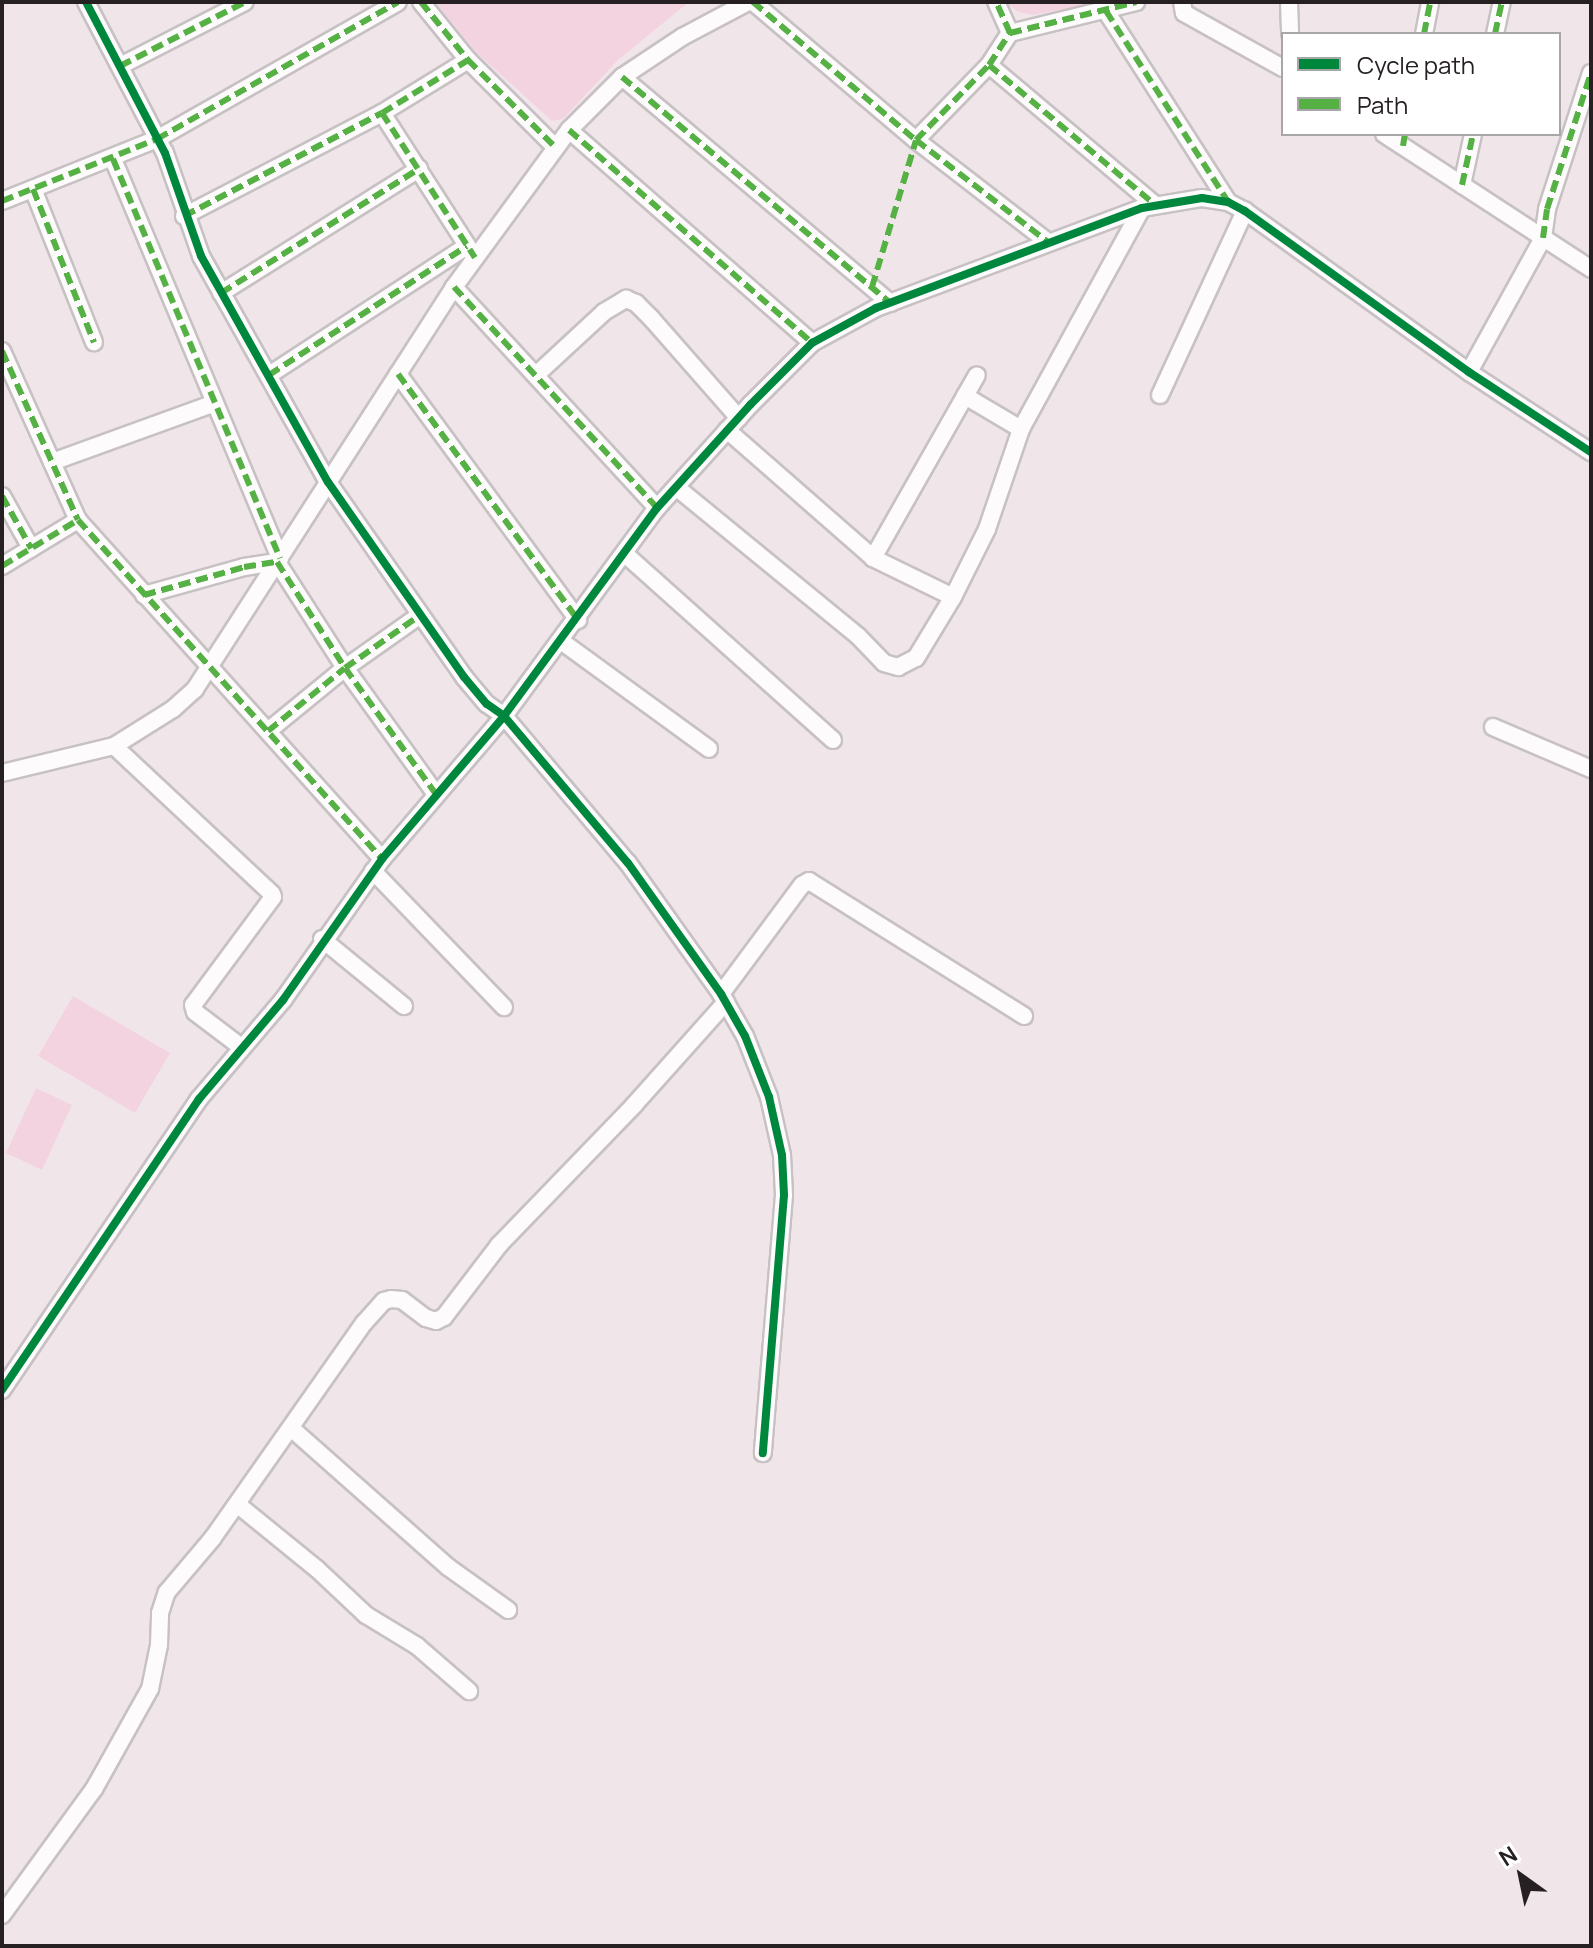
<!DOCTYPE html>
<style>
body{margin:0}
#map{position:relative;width:1593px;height:1948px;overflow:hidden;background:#f0e6ea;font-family:Manrope,sans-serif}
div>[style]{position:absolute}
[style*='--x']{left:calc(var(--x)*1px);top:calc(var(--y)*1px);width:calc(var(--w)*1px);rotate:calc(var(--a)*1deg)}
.green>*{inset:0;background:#f4d3e1}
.roads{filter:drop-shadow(2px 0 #c8c1c4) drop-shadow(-2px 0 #c8c1c4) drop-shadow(0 2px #c8c1c4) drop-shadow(0 -2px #c8c1c4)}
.minor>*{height:16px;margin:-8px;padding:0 8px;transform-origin:8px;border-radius:8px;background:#fdfbfc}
.quiet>*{height:6px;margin-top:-3px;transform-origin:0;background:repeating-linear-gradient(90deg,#56b145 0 12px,transparent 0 18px)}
.cycleway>*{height:8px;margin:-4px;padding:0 4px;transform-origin:4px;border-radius:4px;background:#00873e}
span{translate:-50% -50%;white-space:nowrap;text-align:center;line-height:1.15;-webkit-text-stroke:6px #fff;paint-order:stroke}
.frame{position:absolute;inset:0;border:4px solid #262022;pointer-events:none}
.legend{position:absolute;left:1281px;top:32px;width:280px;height:104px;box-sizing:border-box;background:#fff;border:2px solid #a8a6a7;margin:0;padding:10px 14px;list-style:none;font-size:24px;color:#262022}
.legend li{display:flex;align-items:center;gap:16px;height:40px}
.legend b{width:40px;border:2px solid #a8a6a7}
.north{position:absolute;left:1481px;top:1836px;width:80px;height:80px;-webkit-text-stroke:6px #fff;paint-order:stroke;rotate:327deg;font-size:22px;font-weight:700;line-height:32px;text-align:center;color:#262022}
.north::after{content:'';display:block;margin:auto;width:28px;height:36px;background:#262022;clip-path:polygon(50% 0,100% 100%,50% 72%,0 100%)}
</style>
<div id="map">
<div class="green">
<i style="clip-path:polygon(435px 2px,689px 2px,618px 60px,563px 119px,552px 121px,477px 53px)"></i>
<i style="clip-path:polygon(1006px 2px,1099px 2px,1034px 15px,1018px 12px)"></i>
<i style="clip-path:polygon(73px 996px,170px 1053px,135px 1113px,38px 1056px)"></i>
<i style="clip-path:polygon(36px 1088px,72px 1105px,42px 1170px,6px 1153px)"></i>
</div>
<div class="roads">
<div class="minor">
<i style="--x:86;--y:2;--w:170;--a:62.4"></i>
<i style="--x:165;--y:153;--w:109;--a:70.7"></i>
<i style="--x:201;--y:256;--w:259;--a:60.7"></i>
<i style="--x:328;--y:482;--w:238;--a:55.1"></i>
<i style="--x:464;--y:677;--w:35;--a:50"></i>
<i style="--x:487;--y:704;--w:21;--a:35"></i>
<i style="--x:504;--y:716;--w:258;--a:-53.7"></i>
<i style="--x:657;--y:508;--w:139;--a:-47.9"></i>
<i style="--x:750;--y:405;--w:88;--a:-45"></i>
<i style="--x:812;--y:343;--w:73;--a:-28.7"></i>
<i style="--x:876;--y:308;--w:284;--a:-20.6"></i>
<i style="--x:1142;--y:208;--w:61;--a:-9.5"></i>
<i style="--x:1202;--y:198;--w:26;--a:9"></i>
<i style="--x:1228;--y:202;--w:19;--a:28"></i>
<i style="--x:1245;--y:211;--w:276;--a:35.7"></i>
<i style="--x:1469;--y:372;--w:146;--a:33.3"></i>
<i style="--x:421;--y:2;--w:75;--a:51"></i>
<i style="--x:468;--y:60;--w:124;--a:45"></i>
<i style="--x:753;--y:2;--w:214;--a:40.3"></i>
<i style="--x:916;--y:140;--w:167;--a:37.7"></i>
<i style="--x:1182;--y:2;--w:11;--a:80"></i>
<i style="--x:1184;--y:13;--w:113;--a:29.1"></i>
<i style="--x:1289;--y:2;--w:32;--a:88"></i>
<i style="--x:1106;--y:11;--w:227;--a:57.4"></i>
<i style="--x:1010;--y:33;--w:130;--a:-13.8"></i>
<i style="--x:1424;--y:34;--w:33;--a:-79"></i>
<i style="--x:1495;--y:34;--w:33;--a:-78"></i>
<i style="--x:989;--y:65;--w:217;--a:40.1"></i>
<i style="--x:120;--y:66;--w:140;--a:-27.1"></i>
<i style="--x:622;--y:77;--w:351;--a:40.1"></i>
<i style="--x:382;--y:113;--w:166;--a:57.3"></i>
<i style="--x:569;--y:130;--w:323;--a:41.2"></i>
<i style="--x:1384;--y:134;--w:247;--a:33.1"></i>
<i style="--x:916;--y:140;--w:105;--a:-45.8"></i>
<i style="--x:989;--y:65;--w:38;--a:-57"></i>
<i style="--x:1010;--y:33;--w:34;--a:-114"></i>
<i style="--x:113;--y:159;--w:433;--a:67.3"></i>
<i style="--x:1462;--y:185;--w:52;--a:-77.8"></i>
<i style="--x:33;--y:189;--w:165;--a:68.3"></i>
<i style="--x:2;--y:201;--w:167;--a:-21.8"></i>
<i style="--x:157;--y:139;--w:277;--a:-29.6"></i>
<i style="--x:184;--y:216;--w:223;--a:-27.5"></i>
<i style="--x:382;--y:113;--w:101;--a:-31.6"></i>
<i style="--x:454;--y:287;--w:300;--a:47.4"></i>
<i style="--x:221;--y:293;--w:234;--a:-32.1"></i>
<i style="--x:2;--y:351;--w:185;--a:65.8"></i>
<i style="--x:78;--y:520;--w:455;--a:48.1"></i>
<i style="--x:1469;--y:372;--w:153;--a:-61.1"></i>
<i style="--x:1543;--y:238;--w:29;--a:-82"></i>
<i style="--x:1547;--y:209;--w:143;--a:-72.1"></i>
<i style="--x:398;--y:374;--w:305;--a:53.8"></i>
<i style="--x:269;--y:375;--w:236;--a:-33.1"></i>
<i style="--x:536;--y:375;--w:93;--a:-42.8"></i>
<i style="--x:604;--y:312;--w:26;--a:-31"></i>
<i style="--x:626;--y:299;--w:11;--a:22"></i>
<i style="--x:636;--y:303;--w:21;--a:45"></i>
<i style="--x:651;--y:318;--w:133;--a:48.7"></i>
<i style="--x:1160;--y:395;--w:203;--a:-65.2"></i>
<i style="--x:965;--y:396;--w:65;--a:30.5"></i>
<i style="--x:727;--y:430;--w:194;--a:41.2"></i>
<i style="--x:873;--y:558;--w:89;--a:26"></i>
<i style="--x:52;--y:462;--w:173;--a:-19.9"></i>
<i style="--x:676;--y:487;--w:235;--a:39.3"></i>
<i style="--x:858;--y:636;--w:37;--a:46"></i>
<i style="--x:884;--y:663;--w:15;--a:16"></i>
<i style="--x:898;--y:667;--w:20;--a:-27"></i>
<i style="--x:916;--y:658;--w:71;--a:-58.8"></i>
<i style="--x:953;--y:597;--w:76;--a:-63.4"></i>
<i style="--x:987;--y:529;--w:106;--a:-71.2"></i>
<i style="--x:1021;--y:429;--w:252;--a:-61.3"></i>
<i style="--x:2;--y:496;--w:60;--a:60.9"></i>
<i style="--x:625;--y:554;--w:279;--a:41.8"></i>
<i style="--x:873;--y:558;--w:210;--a:-60.4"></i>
<i style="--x:2;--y:566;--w:89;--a:-31.2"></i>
<i style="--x:144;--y:595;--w:104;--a:-15.6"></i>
<i style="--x:244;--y:567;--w:33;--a:-9"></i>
<i style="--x:277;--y:562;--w:126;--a:57.3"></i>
<i style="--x:345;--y:668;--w:155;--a:54.2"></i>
<i style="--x:561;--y:641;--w:183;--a:36.1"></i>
<i style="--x:1493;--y:727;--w:107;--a:23.2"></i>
<i style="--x:268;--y:731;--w:99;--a:-39.3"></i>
<i style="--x:345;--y:668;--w:92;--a:-35.2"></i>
<i style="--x:114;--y:746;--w:216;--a:43.1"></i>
<i style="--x:272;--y:894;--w:3;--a:72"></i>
<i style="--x:273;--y:897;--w:134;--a:126.5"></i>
<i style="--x:193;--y:1005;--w:7;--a:74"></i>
<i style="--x:195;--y:1012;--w:56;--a:37.1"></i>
<i style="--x:2;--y:773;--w:115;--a:-13.6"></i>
<i style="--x:114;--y:746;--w:70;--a:-32.1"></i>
<i style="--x:173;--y:709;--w:30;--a:-42"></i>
<i style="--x:195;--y:689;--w:478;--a:-57.2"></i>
<i style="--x:454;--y:287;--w:195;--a:-53.8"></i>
<i style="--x:569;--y:130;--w:75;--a:-45"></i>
<i style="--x:622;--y:77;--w:72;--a:-33.7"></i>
<i style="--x:682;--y:37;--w:75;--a:-27.9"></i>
<i style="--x:373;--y:871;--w:189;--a:46.1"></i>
<i style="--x:322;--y:939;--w:106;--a:39.3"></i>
<i style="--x:721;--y:994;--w:136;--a:-53.4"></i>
<i style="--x:802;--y:885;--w:8;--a:-30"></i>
<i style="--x:809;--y:881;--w:254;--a:32.1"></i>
<i style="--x:2;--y:1390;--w:351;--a:-55.9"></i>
<i style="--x:199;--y:1099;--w:130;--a:-49.7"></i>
<i style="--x:283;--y:1000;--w:172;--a:-54.9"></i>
<i style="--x:382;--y:859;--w:188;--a:-49.5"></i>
<i style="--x:504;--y:716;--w:192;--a:49.9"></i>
<i style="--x:628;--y:863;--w:161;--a:54.6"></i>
<i style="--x:721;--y:994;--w:48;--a:60.3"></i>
<i style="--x:745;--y:1036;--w:66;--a:68.5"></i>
<i style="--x:769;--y:1097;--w:59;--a:77.4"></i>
<i style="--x:782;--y:1155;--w:40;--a:87.1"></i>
<i style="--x:784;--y:1195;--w:259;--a:94.7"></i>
<i style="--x:291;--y:1428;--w:210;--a:41.5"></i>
<i style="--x:448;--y:1567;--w:74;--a:35.6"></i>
<i style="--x:237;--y:1504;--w:103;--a:39.1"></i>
<i style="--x:317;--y:1569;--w:67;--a:43.2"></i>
<i style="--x:366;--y:1615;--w:60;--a:31.3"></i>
<i style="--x:417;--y:1646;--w:69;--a:40.9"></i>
<i style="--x:2;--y:1915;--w:156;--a:-53.9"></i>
<i style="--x:94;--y:1789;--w:115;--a:-60.8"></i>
<i style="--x:150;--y:1689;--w:45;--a:-78.4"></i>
<i style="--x:159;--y:1645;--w:32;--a:-88"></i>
<i style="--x:160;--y:1613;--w:22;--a:-72"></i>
<i style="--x:167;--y:1592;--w:70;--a:-49.7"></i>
<i style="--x:212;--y:1539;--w:264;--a:-54.9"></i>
<i style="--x:364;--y:1323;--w:30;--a:-48"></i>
<i style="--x:384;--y:1301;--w:7;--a:-16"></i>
<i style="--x:391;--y:1299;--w:11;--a:5"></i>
<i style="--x:402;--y:1300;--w:30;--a:37"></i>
<i style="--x:426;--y:1318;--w:10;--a:17"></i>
<i style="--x:436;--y:1321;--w:9;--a:-27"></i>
<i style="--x:444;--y:1317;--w:91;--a:-52.6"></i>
<i style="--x:499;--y:1245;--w:194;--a:-46"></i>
<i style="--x:634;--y:1105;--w:138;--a:-48.2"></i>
</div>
</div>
<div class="quiet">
<i style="--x:421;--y:2;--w:75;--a:51"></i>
<i style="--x:468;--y:60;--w:124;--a:45"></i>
<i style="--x:753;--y:2;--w:214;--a:40.3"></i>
<i style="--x:916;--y:140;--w:167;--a:37.7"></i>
<i style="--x:1106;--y:11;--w:227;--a:57.4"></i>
<i style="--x:1010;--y:33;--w:130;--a:-13.8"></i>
<i style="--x:1424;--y:34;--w:33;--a:-79"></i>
<i style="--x:1495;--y:34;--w:33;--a:-78"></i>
<i style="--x:989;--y:65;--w:217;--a:40.1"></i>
<i style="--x:120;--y:66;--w:140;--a:-27.1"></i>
<i style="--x:622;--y:77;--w:351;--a:40.1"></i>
<i style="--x:382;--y:113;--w:172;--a:57.3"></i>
<i style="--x:569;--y:130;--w:323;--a:41.2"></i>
<i style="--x:1403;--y:146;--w:12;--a:-81"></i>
<i style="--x:113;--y:159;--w:433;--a:67.3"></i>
<i style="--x:1462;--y:185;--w:52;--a:-77.8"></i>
<i style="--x:33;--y:189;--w:165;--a:68.3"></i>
<i style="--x:2;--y:201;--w:167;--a:-21.8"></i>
<i style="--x:157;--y:139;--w:277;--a:-29.6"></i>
<i style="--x:184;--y:216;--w:223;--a:-27.5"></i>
<i style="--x:382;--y:113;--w:101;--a:-31.6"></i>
<i style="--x:1543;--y:238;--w:29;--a:-82"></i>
<i style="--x:1547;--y:209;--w:143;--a:-72.1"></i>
<i style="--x:454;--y:287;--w:300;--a:47.4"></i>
<i style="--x:872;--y:287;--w:153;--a:-73.3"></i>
<i style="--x:916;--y:140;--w:105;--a:-45.8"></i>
<i style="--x:989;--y:65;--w:38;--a:-57"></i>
<i style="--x:1010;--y:33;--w:34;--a:-114"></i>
<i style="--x:221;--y:293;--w:234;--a:-32.1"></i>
<i style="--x:2;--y:351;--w:185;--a:65.8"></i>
<i style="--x:78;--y:520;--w:455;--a:48.1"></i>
<i style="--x:398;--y:374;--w:305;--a:53.8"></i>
<i style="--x:269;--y:375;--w:236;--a:-33.1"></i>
<i style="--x:2;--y:496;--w:60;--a:60.9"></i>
<i style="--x:2;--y:566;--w:89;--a:-31.2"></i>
<i style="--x:144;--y:595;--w:104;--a:-15.6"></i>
<i style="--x:244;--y:567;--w:33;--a:-9"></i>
<i style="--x:277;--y:562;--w:126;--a:57.3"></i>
<i style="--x:345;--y:668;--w:155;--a:54.2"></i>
<i style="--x:268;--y:731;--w:99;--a:-39.3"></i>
<i style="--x:345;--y:668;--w:92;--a:-35.2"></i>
</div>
<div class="cycleway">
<i style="--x:86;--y:2;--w:170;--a:62.4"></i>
<i style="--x:165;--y:153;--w:109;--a:70.7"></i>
<i style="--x:201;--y:256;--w:259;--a:60.7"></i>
<i style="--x:328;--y:482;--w:238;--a:55.1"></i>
<i style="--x:464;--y:677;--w:35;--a:50"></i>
<i style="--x:487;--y:704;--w:21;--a:35"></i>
<i style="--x:504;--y:716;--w:258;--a:-53.7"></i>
<i style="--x:657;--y:508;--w:139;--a:-47.9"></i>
<i style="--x:750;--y:405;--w:88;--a:-45"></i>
<i style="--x:812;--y:343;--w:73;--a:-28.7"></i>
<i style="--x:876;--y:308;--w:284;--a:-20.6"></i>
<i style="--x:1142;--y:208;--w:61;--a:-9.5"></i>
<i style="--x:1202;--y:198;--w:26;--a:9"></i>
<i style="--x:1228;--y:202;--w:19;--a:28"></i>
<i style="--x:1245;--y:211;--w:276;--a:35.7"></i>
<i style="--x:1469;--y:372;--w:146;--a:33.3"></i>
<i style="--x:2;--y:1390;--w:351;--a:-55.9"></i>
<i style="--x:199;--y:1099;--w:130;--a:-49.7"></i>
<i style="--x:283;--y:1000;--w:172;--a:-54.9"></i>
<i style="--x:382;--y:859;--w:188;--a:-49.5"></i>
<i style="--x:504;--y:716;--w:192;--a:49.9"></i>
<i style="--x:628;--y:863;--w:161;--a:54.6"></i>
<i style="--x:721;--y:994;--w:48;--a:60.3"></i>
<i style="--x:745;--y:1036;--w:66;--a:68.5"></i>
<i style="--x:769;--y:1097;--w:59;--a:77.4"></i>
<i style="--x:782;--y:1155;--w:40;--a:87.1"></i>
<i style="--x:784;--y:1195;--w:259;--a:94.7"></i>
</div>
<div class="frame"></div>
<ul class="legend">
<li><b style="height:10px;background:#00873e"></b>Cycle path</li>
<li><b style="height:10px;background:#56b145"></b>Path</li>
</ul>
<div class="north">N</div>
</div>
